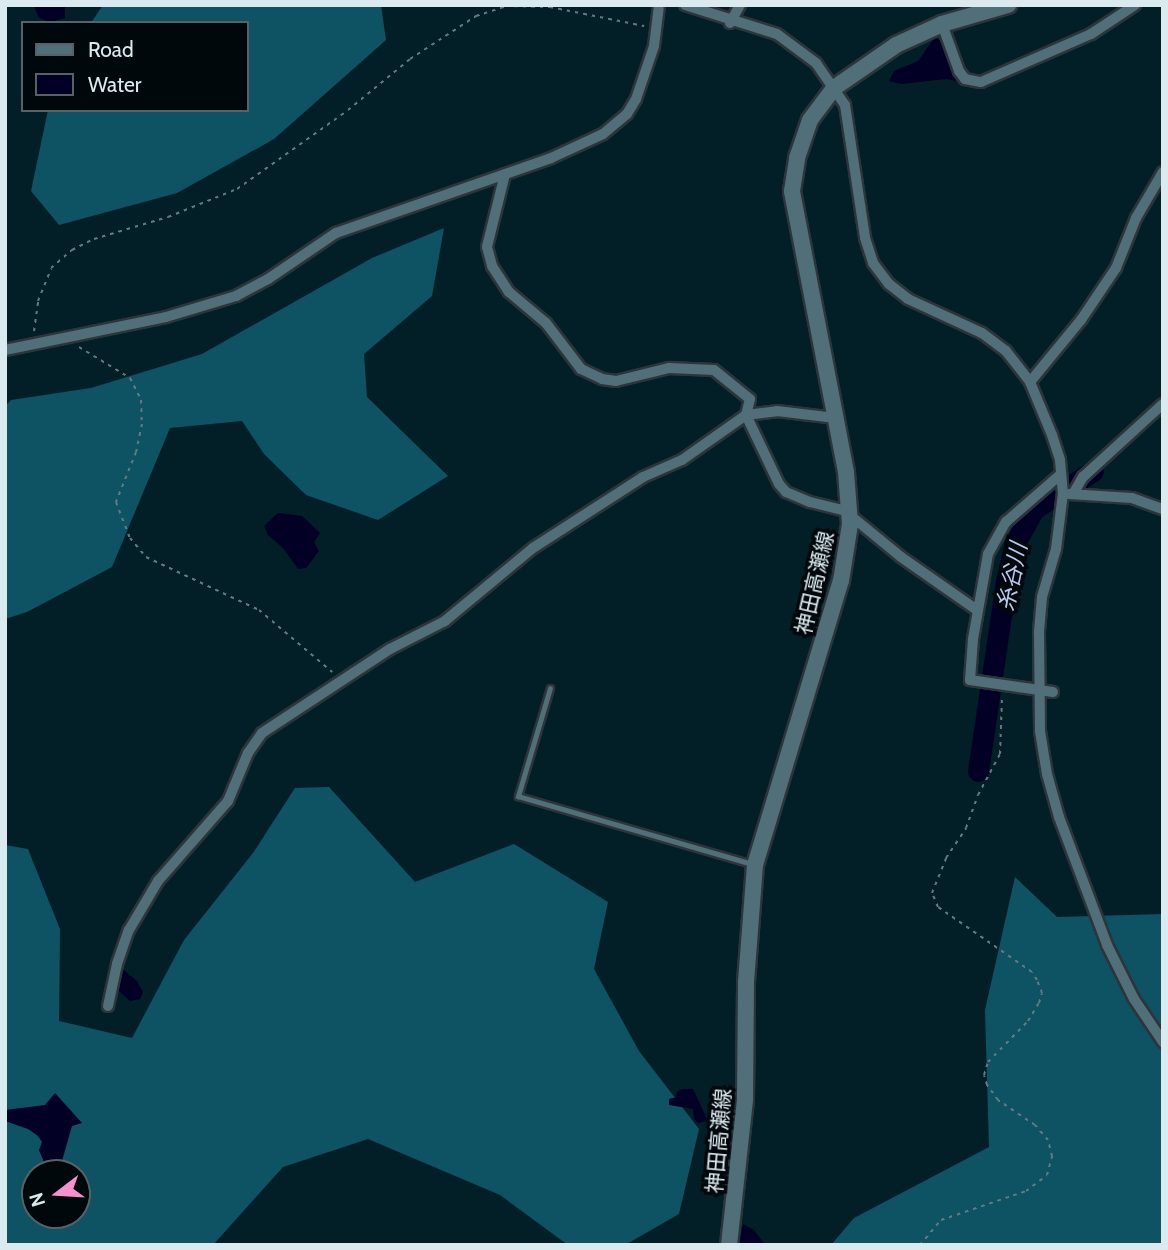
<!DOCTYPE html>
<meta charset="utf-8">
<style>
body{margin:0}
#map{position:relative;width:1168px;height:1250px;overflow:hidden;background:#021f27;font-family:Cabin,"Noto Sans JP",sans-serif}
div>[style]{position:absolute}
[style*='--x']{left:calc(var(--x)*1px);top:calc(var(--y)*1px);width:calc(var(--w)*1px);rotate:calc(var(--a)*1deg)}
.forest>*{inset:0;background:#0e5363}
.water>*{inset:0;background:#020024}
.river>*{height:21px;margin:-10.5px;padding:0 10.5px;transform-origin:10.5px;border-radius:10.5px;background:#020024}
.path>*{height:2px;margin-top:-1px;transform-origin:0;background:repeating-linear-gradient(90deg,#637a81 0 3.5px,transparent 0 8.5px)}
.roads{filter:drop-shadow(2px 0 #2c353b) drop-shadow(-2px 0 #2c353b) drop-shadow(0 2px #2c353b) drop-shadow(0 -2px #2c353b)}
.service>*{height:5px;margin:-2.5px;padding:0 2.5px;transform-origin:2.5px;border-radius:2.5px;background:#516f78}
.minor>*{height:10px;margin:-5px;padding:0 5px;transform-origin:5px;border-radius:5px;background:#516f78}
.secondary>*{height:16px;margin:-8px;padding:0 8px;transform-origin:8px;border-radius:8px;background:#516f78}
span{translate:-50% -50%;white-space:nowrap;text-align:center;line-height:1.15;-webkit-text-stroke:7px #01080b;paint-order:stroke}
.street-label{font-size:21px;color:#daeaef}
.water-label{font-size:23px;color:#b8c7ee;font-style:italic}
.frame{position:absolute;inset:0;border:7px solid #daeaef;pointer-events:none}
.legend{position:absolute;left:21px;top:21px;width:228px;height:91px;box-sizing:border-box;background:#01080b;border:2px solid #586266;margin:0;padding:9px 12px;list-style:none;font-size:21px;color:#daeaef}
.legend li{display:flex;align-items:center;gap:14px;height:35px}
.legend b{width:35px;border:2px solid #586266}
.north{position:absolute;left:21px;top:1159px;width:70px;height:70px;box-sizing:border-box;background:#01080b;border:2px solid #586266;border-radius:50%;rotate:253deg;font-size:19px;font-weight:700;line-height:28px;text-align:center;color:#daeaef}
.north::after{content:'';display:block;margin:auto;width:24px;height:32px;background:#f790cd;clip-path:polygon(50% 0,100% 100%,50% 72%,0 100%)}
</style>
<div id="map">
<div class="forest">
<i style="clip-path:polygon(103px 5px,381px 5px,386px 40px,274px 139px,177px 193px,59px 225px,31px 191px,48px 110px,247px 110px,247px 23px,91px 23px)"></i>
<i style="clip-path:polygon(444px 228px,432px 296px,364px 354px,367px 397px,448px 476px,378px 520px,306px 495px,264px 454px,242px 421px,170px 428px,112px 567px,27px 612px,5px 619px,5px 406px,11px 400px,91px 388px,202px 354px,372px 258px)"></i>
<i style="clip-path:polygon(evenodd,329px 787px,415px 882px,514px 844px,608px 902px,594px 969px,639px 1051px,699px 1129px,679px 1214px,625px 1245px,568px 1245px,500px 1195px,368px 1139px,283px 1167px,213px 1245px,5px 1245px,5px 845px,28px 849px,60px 929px,59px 1021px,132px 1038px,184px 940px,253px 853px,295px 788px,329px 787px,35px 1173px,77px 1173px,77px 1215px,35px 1215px,35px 1173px)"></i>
<i style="clip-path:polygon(1015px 877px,1057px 917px,1163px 914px,1163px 1245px,831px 1245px,854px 1218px,989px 1147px,985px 1010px)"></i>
</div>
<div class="water">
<i style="clip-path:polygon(65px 5px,65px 18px,50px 22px,39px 18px,34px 6px)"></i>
<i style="clip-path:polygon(935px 37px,944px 44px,956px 81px,947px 79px,902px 84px,889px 81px,894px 71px,918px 61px)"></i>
<i style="clip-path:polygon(278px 513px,302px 516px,320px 533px,314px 542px,319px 551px,306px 568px,298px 569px,283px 548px,268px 535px,264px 526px)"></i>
<i style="clip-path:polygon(124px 970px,137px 981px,143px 992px,140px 999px,130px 1001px,118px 990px,117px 982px)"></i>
<i style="clip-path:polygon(682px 1089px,693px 1089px,708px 1121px,698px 1123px,694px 1119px,693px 1109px,669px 1105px,669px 1099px,676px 1097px,677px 1092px)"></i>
<i style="clip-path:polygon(55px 1093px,82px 1123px,72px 1126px,62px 1161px,56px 1168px,44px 1162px,39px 1150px,42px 1142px,38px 1136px,28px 1129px,5px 1121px,5px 1110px,45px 1105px)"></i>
<i style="clip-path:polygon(743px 1224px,754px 1230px,765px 1245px,739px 1245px)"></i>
</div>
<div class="river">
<i style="--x:978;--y:771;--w:192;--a:-81.6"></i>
<i style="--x:1006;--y:581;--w:37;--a:-77"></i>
<i style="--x:1014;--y:545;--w:41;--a:-60.9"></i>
<i style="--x:1034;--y:509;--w:70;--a:-32.8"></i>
</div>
<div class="path">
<i style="--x:34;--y:331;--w:30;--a:-82"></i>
<i style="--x:38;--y:301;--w:35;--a:-68"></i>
<i style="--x:51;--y:268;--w:28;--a:-41"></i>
<i style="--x:72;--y:250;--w:25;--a:-27"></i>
<i style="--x:94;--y:239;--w:77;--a:-16.6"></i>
<i style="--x:168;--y:217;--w:74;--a:-22.1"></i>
<i style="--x:237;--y:189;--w:136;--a:-35.4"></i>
<i style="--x:348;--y:110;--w:80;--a:-39.4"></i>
<i style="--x:410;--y:59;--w:79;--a:-33.1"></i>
<i style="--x:476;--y:16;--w:32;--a:-18"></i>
<i style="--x:506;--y:6;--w:44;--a:1.3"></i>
<i style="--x:550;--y:7;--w:96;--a:11.4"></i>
<i style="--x:79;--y:347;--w:60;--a:31.3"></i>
<i style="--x:130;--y:378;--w:25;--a:63"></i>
<i style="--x:141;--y:400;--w:24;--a:88"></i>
<i style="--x:142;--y:424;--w:29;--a:102"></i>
<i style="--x:136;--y:452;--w:54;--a:111.8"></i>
<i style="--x:116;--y:502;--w:39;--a:69"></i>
<i style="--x:130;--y:538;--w:25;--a:50"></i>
<i style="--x:146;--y:557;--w:125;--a:25.1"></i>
<i style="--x:259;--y:610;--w:96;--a:40.3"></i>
<i style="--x:920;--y:1245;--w:33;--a:-50"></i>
<i style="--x:941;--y:1220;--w:90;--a:-18.8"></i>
<i style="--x:1026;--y:1191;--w:26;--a:-37"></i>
<i style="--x:1047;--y:1175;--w:20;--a:-75"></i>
<i style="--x:1052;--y:1156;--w:16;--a:-104"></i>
<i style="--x:1048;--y:1140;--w:20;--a:-131"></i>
<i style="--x:1035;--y:1125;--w:45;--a:-146"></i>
<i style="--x:998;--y:1100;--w:19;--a:-126"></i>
<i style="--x:987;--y:1085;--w:10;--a:-107"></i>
<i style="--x:984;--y:1075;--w:14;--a:-73"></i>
<i style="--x:988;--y:1062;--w:57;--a:-45.7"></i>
<i style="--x:1028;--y:1021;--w:21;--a:-59"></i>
<i style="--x:1039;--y:1003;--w:10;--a:-73"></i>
<i style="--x:1042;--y:993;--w:14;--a:-111"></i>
<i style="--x:1037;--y:980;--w:9;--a:-122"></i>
<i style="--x:1032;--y:972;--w:114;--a:-145.3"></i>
<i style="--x:938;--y:907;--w:15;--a:-113"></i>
<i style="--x:932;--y:893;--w:38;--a:-68"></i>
<i style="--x:946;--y:858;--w:36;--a:-56"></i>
<i style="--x:966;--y:828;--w:35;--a:-70"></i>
<i style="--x:978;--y:795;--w:47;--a:-61.8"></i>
<i style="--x:1000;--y:754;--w:58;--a:-88"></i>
</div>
<div class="roads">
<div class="service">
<i style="--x:550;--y:688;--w:113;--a:106.5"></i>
<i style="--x:518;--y:796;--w:244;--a:16.2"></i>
</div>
<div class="minor">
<i style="--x:685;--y:5;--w:96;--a:17.5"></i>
<i style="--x:777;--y:34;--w:49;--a:36.6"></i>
<i style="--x:816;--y:63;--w:51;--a:55.4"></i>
<i style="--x:845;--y:105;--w:134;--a:81.4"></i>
<i style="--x:865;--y:238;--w:26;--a:72"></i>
<i style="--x:873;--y:263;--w:26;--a:53"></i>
<i style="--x:889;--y:284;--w:24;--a:38"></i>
<i style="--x:908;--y:299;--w:81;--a:24.7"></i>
<i style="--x:982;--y:333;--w:30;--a:37"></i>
<i style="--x:1006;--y:351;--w:39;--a:52"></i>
<i style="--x:1030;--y:382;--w:57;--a:67.5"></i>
<i style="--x:1052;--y:435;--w:26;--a:72"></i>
<i style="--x:1060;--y:460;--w:33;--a:85"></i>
<i style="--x:1063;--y:493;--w:56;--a:97.1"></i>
<i style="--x:1056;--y:549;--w:50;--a:106.3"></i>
<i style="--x:1042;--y:597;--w:36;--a:95"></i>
<i style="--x:1039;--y:633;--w:98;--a:89.4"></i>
<i style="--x:1040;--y:731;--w:44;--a:80.8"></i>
<i style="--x:1047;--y:774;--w:45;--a:74.4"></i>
<i style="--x:1059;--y:817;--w:137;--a:69.4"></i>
<i style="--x:1107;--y:945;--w:60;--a:63.4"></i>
<i style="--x:1134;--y:999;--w:52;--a:56"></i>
<i style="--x:730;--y:23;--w:21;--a:-61"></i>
<i style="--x:942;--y:24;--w:50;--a:70.1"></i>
<i style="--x:959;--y:71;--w:10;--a:53"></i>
<i style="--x:965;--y:79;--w:16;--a:11"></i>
<i style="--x:981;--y:82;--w:120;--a:-23.6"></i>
<i style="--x:1091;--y:34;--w:53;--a:-33.4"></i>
<i style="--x:505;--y:174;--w:75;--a:103.9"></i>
<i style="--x:487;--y:247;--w:20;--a:75"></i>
<i style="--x:492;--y:266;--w:31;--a:57"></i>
<i style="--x:509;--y:292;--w:48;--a:40"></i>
<i style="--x:546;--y:323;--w:58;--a:52.7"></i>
<i style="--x:581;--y:369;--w:23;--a:25"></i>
<i style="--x:602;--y:379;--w:14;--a:8"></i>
<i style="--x:616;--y:381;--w:55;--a:-13.8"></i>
<i style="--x:669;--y:368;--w:45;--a:2.5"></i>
<i style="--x:714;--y:370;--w:46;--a:38.9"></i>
<i style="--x:750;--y:399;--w:16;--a:104"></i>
<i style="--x:746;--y:415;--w:76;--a:64.4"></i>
<i style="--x:779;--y:484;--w:11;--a:49"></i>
<i style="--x:786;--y:492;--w:26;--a:23"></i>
<i style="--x:810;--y:502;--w:36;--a:14"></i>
<i style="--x:845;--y:511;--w:72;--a:39.4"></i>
<i style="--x:901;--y:557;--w:93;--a:34.9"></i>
<i style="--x:5;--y:350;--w:164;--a:-11.6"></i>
<i style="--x:166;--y:317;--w:73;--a:-16.7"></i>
<i style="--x:236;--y:296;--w:36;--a:-28"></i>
<i style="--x:268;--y:279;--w:82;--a:-34.1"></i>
<i style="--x:336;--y:233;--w:228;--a:-19.2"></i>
<i style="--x:551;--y:158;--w:57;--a:-24.8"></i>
<i style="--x:603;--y:134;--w:31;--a:-40"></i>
<i style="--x:627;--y:114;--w:17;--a:-59"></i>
<i style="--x:636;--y:99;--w:56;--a:-71.2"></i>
<i style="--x:654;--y:46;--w:38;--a:-83"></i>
<i style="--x:1030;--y:382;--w:80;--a:-50.6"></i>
<i style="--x:1081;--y:320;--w:63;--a:-56.1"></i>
<i style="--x:1116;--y:268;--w:54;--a:-68.2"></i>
<i style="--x:1136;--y:218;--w:53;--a:-59.6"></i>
<i style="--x:1069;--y:494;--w:63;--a:3.6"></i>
<i style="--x:1132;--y:498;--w:33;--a:20"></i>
<i style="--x:1073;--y:494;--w:20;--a:-60"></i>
<i style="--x:1083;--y:477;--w:108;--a:-42.4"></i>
<i style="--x:1053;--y:692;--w:84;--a:-171.8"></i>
<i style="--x:970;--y:680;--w:41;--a:-85.8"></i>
<i style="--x:973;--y:639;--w:86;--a:-80"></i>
<i style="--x:988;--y:554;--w:37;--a:-61"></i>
<i style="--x:1006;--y:522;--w:73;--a:-41.1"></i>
<i style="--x:108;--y:1006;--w:43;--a:-77.9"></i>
<i style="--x:117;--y:964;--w:36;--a:-71"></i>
<i style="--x:129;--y:930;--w:57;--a:-59.4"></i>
<i style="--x:158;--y:881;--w:106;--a:-48.8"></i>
<i style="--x:228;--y:801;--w:52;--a:-67.4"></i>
<i style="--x:248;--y:753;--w:24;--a:-55"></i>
<i style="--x:262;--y:733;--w:153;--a:-33.3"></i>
<i style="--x:390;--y:649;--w:62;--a:-27"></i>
<i style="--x:445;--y:621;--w:114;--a:-39.7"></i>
<i style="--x:533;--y:548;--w:131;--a:-32.8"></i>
<i style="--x:643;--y:477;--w:43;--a:-23.6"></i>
<i style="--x:682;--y:460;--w:78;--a:-35.1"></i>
<i style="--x:746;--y:415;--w:31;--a:-7"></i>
<i style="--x:777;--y:411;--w:59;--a:6.8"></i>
</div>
<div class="secondary">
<i style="--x:729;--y:1245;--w:146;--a:-83.7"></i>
<i style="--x:745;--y:1100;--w:118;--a:-89.5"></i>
<i style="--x:746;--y:982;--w:117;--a:-85.6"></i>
<i style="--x:755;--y:865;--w:297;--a:-73.2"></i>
<i style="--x:841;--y:581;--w:58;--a:-81"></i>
<i style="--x:850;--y:524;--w:52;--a:-94.4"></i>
<i style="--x:846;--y:472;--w:286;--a:-100.9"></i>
<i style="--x:792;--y:191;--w:33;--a:-81"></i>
<i style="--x:797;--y:158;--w:40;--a:-71.1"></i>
<i style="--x:810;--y:120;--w:40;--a:-53"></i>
<i style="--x:834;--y:88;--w:75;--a:-34.7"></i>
<i style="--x:896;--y:45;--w:51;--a:-24.5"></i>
<i style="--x:942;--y:24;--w:69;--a:-16.1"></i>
</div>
</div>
<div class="street-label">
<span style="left:815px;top:583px;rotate:-77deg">神田高瀬線</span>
<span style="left:719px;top:1141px;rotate:-85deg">神田高瀬線</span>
</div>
<div class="water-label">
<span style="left:1012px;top:577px;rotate:-78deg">糸谷川</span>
</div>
<div class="frame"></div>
<ul class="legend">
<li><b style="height:9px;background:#516f78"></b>Road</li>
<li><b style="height:19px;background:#020024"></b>Water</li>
</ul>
<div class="north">N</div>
</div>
